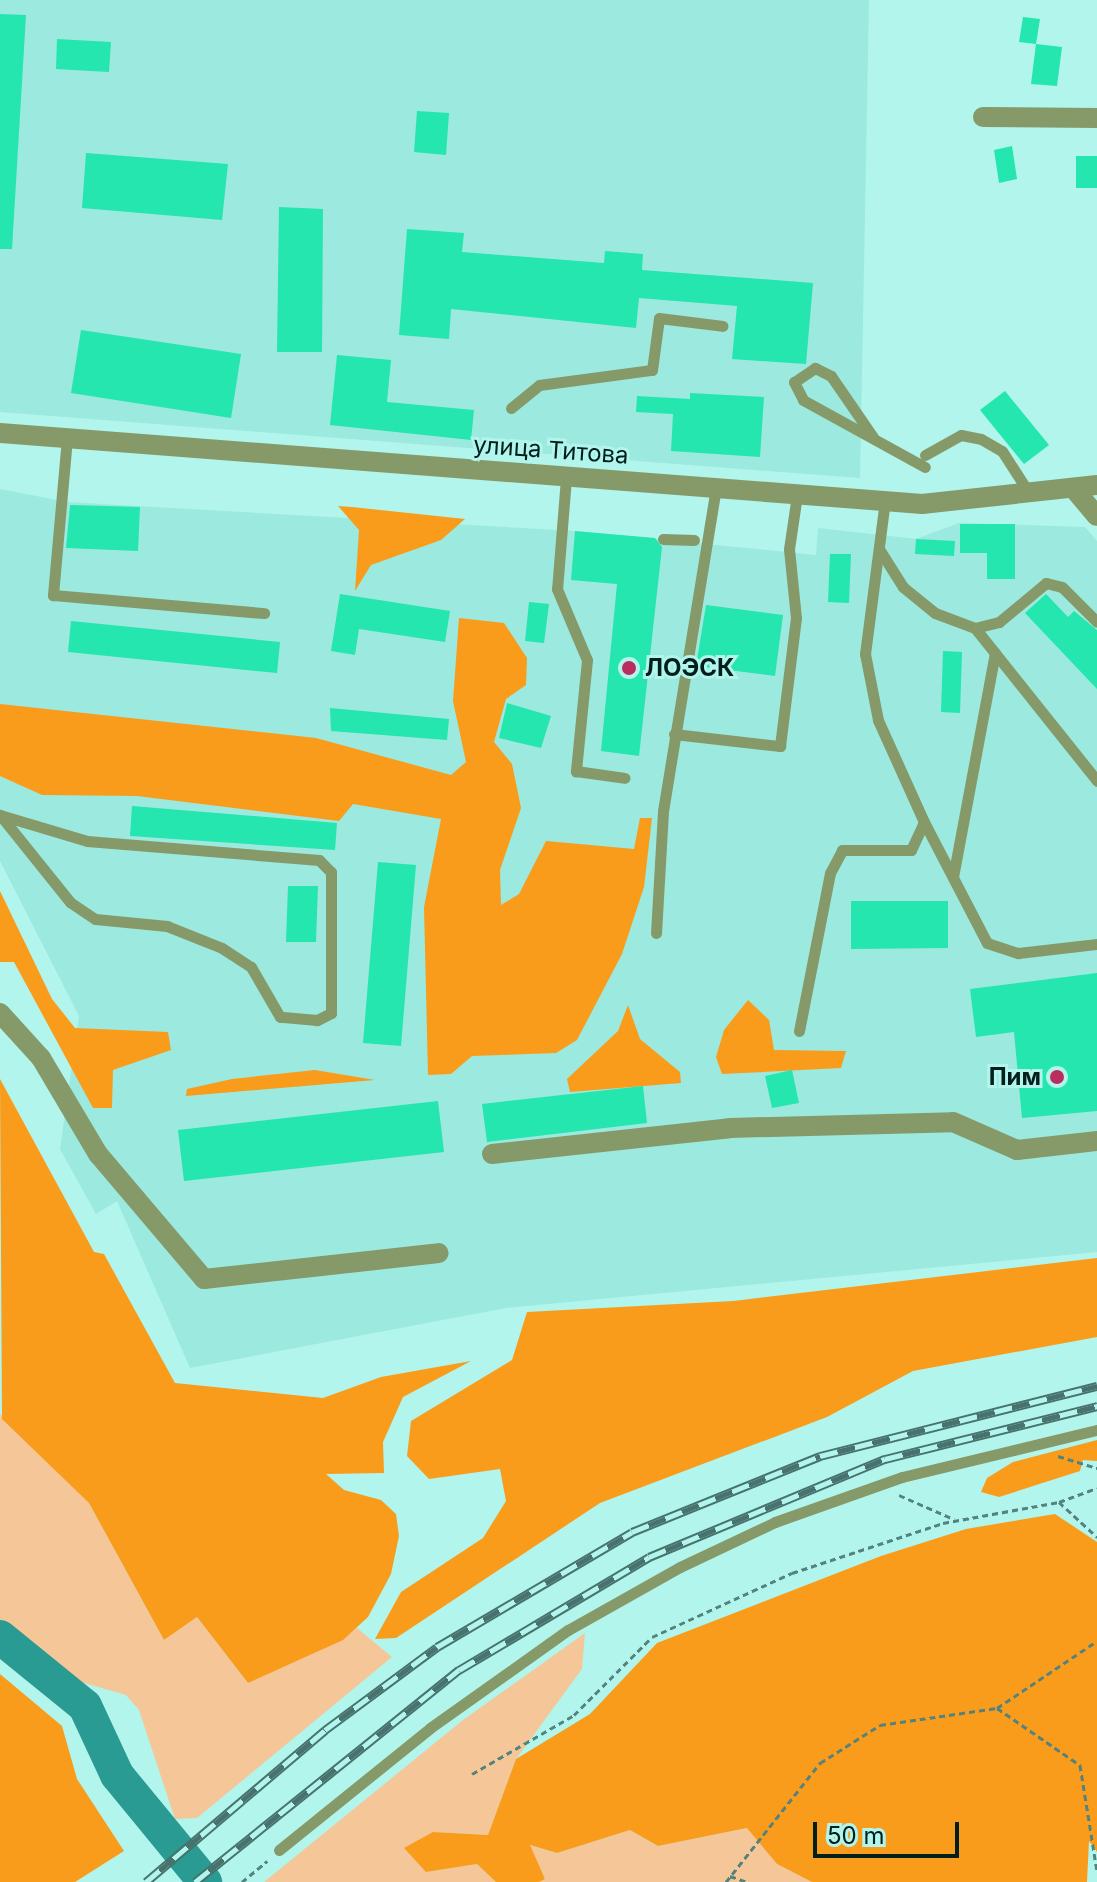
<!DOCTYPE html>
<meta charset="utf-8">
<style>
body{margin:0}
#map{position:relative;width:1097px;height:1882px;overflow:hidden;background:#b1f5ed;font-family:Inter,sans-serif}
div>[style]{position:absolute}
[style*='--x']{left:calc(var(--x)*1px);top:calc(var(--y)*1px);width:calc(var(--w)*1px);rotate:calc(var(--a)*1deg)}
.built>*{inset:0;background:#9ce9df}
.green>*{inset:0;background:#f5c798}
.forest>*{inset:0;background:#f99c1c}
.river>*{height:34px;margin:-17px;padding:0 17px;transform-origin:17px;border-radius:17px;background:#2a9b92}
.building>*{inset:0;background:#24e6ae}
.path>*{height:3px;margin-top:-1.5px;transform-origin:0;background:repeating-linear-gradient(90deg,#54827d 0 6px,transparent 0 10px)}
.service>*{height:11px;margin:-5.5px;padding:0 5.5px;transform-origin:5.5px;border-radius:5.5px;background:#859a68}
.minor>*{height:20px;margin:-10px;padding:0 10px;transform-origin:10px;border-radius:10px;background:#859a68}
.rail>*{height:9px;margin-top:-4.5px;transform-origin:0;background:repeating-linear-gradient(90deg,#b1f5ed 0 18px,#47726d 0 36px);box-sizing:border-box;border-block:2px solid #47726d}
.dots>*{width:22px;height:22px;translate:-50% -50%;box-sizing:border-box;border:4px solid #b1f5ed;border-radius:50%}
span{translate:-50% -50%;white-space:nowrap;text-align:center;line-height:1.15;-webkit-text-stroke:6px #b1f5ed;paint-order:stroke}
.street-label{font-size:24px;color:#031f1c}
.poi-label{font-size:24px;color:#031f1c;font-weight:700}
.left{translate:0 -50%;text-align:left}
.right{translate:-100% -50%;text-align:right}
.scale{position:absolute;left:813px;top:1822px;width:146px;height:36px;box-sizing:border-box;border:4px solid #031f1c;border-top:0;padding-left:10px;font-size:24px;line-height:28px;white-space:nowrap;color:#031f1c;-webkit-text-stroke:6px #b1f5ed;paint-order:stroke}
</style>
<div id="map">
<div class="built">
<i style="clip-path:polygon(0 0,869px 0,860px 478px,0 412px)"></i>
<i style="clip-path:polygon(0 489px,67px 502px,575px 531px,816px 555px,818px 528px,916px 539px,959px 523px,1085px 527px,1097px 541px,1097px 1252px,506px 1308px,190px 1368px,117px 1201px,96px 1214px,60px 1149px,79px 1016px,0 861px)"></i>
</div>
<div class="green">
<i style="clip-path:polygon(0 1414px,89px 1503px,164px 1640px,197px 1617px,248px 1683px,357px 1628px,392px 1657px,197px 1818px,175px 1819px,139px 1710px,126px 1695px,49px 1673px,0 1628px)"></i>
<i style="clip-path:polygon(585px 1633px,582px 1669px,516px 1759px,488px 1835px,433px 1832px,426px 1872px,477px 1864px,496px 1882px,264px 1882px,463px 1720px)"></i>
<i style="clip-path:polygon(748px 1828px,777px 1864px,812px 1882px,539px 1882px,545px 1879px,529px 1845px,557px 1853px,630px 1830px,658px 1846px)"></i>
</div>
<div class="forest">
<i style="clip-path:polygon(338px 506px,352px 507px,465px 519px,441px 540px,371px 565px,355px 591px,359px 530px)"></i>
<i style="clip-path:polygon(459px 618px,504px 623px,527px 658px,526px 685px,506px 699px,494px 742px,512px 764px,521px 808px,500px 870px,501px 905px,519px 894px,546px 841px,634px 849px,640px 818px,652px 818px,644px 887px,622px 954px,577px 1040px,556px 1053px,472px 1056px,451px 1074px,428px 1075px,424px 907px,441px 819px,353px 804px,339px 821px,137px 796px,42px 795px,0 776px,0 704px,316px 738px,451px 775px,466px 762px,453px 701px)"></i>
<i style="clip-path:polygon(0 891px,52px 999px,75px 1028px,168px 1032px,171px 1050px,113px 1070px,112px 1108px,93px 1108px,14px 962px,0 962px)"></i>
<i style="clip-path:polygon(748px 1000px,769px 1020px,774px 1050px,846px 1051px,841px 1068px,722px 1074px,716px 1057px,724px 1030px)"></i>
<i style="clip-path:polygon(628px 1005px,640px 1039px,680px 1072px,681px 1083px,570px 1092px,567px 1079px,618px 1031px)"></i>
<i style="clip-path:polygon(315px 1070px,375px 1080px,186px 1096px,187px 1089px,232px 1079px)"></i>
<i style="clip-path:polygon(0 1079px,94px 1252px,104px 1254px,175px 1383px,323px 1398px,381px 1377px,471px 1361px,403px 1397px,383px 1442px,384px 1473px,326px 1474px,344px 1490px,381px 1500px,396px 1514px,399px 1536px,391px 1574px,368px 1617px,343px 1640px,248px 1683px,197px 1617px,164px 1640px,89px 1503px,2px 1419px)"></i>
<i style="clip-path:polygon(1097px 1258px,1097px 1337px,913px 1371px,827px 1417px,600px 1503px,396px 1638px,375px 1639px,401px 1592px,483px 1538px,506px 1501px,500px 1469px,429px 1479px,407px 1456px,411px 1421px,512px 1360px,527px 1312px,733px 1301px)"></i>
<i style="clip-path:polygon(1097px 1440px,1097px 1461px,1083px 1460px,1080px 1471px,999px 1497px,981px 1492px,987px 1478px,1013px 1462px)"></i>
<i style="clip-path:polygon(1055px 1514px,1097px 1542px,1097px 1852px,1089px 1841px,1087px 1882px,812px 1882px,777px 1864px,747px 1828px,658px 1846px,630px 1830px,557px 1853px,530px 1845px,545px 1879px,539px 1882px,496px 1882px,477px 1864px,426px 1872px,404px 1848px,433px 1832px,488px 1835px,516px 1759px,590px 1714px,657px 1643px,881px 1556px,966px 1529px)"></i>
<i style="clip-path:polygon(0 1674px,62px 1726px,77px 1779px,124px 1851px,75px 1882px,0 1882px)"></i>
</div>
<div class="river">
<i style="--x:0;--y:1637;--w:109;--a:39.1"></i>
<i style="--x:85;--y:1706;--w:76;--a:65.1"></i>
<i style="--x:117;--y:1775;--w:139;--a:50.6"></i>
</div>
<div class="building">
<i style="clip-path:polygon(0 14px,26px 15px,12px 249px,0 249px)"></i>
<i style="clip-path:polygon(1023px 17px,1040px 19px,1036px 44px,1019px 42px)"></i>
<i style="clip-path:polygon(57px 39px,111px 42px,109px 72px,56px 69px)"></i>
<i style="clip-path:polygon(1036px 44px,1062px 47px,1057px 86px,1031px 84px)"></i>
<i style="clip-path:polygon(417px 111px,449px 113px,446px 155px,414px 152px)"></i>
<i style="clip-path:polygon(1012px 146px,1017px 179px,999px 183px,994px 150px)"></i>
<i style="clip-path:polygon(86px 153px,228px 164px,222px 220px,82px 208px)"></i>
<i style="clip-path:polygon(1076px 156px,1097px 156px,1097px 188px,1076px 188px)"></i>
<i style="clip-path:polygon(279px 207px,323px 209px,322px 352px,277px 352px)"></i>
<i style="clip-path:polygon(407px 229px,464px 233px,462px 252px,604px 263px,605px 251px,643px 254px,642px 270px,813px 283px,806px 364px,732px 359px,737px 306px,639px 298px,636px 328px,451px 309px,449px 339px,399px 335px)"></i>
<i style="clip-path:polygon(81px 330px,241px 354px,231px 418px,71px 393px)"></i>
<i style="clip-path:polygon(337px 355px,391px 360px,387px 402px,474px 410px,471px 440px,330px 425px)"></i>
<i style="clip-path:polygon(1005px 391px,1049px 445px,1024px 464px,980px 410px)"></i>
<i style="clip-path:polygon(690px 393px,764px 397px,760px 457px,671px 451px,673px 414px,636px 412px,637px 396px,690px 399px)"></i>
<i style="clip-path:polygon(70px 505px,140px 507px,138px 551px,66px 548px)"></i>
<i style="clip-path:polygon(960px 524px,1015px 524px,1015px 579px,987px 579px,987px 553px,960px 553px)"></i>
<i style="clip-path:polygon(575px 531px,655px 538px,662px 547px,639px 756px,601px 751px,617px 584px,571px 580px)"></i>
<i style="clip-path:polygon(916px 539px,955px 541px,954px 556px,915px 554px)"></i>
<i style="clip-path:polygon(830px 554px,851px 554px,849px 603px,828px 602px)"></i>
<i style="clip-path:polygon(340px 594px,450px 611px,445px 642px,359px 629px,355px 655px,331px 651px)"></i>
<i style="clip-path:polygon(1046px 594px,1068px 617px,1074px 611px,1097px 630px,1097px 689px,1025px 613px)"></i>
<i style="clip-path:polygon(529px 602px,549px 604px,544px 643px,525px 641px)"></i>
<i style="clip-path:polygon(706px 605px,783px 615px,775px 676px,696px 666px)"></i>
<i style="clip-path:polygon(71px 621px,280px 642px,277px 673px,68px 652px)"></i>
<i style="clip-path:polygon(943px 651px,962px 652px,960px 713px,941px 712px)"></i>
<i style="clip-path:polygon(507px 703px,551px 716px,541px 748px,499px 738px)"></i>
<i style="clip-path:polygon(330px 708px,449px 719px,447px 740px,331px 731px)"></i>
<i style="clip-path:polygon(132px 806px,337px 823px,335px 850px,130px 836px)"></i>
<i style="clip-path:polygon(378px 862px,416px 865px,401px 1046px,363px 1043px)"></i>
<i style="clip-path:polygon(288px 886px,318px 886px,316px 942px,286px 942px)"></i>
<i style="clip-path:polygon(851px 901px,948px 901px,948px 948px,851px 949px)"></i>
<i style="clip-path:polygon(1097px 973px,1097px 1111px,1022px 1118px,1014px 1032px,976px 1037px,970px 989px)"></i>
<i style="clip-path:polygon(792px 1070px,799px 1103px,772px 1108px,765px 1076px)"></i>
<i style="clip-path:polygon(643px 1086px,647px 1123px,487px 1142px,482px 1104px)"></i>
<i style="clip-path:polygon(438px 1101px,444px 1152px,184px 1181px,178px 1130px)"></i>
</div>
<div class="path">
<i style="--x:1058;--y:1456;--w:41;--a:17.1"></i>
<i style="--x:899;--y:1495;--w:60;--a:23.6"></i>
<i style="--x:1059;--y:1502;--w:52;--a:42.6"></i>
<i style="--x:997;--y:1708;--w:101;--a:34.5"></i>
<i style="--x:1080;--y:1765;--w:107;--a:80.9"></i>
<i style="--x:472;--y:1774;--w:118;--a:-30"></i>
<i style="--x:574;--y:1715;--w:110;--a:-45"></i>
<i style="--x:652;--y:1637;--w:154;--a:-24.6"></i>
<i style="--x:792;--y:1573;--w:159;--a:-18.3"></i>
<i style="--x:943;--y:1523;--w:118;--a:-10.3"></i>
<i style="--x:1059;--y:1502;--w:40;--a:-20.2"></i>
<i style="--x:730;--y:1876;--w:18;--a:19"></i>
<i style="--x:242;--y:1882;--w:33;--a:-40"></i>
<i style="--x:726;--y:1882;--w:152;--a:-51.7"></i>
<i style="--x:820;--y:1763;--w:71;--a:-32.3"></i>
<i style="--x:880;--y:1725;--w:118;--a:-8.3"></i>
<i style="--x:997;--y:1708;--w:120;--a:-33.8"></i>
</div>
<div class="service">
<i style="--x:511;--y:408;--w:36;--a:-39"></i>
<i style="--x:539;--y:385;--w:114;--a:-7.6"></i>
<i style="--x:652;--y:370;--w:52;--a:-82.3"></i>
<i style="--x:659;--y:318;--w:64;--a:7.1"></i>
<i style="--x:873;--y:437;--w:74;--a:-124.5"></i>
<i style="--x:831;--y:376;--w:18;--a:-153"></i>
<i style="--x:815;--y:368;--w:25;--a:146"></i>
<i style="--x:794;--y:382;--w:20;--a:63"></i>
<i style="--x:803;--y:400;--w:139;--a:28.8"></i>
<i style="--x:67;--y:438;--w:158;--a:95.1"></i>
<i style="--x:53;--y:595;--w:212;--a:4.9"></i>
<i style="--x:925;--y:455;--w:41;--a:-29.1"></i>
<i style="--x:961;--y:435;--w:20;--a:11"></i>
<i style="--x:981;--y:439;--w:24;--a:30"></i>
<i style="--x:1002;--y:451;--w:50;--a:57.3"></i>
<i style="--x:566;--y:478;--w:111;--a:94.6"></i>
<i style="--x:557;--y:589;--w:77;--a:67.1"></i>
<i style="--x:587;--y:660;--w:112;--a:95.7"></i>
<i style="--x:576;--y:771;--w:49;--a:8.1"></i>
<i style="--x:663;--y:539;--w:31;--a:2"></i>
<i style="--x:879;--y:549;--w:45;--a:57.7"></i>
<i style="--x:903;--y:587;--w:41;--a:39.1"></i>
<i style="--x:935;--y:613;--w:43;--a:20.6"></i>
<i style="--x:975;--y:628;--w:25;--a:-14"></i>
<i style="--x:999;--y:622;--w:61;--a:-39.7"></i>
<i style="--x:1046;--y:583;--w:16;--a:14"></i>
<i style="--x:1062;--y:587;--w:49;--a:45"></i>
<i style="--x:975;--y:628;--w:196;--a:51.4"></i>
<i style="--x:674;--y:734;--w:107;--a:6.5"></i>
<i style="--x:780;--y:746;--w:129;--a:-82.9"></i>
<i style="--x:796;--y:618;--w:69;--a:-95.8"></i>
<i style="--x:789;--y:549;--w:55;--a:-81.6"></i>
<i style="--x:0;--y:815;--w:91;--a:16.6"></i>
<i style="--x:87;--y:841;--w:233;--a:4.7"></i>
<i style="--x:319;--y:860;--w:17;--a:45"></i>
<i style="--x:331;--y:872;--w:141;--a:90"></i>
<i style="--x:331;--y:1013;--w:16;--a:153"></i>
<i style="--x:317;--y:1020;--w:37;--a:-175"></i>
<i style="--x:280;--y:1017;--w:58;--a:-120.1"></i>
<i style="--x:251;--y:967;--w:35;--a:-147"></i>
<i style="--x:222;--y:948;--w:59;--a:-158.2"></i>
<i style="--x:167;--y:926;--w:72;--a:-174.4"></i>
<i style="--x:95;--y:919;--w:30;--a:-146"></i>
<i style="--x:70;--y:902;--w:112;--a:-128.8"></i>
<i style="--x:924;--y:822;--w:136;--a:62.5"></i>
<i style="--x:987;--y:943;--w:33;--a:18"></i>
<i style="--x:1018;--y:953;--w:80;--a:-6.5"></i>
<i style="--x:953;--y:877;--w:228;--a:-79.4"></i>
<i style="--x:656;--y:933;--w:122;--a:-86.7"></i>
<i style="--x:663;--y:811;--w:326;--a:-80.7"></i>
<i style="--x:799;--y:1031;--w:161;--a:-78.9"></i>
<i style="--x:830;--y:873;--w:26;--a:-62"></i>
<i style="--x:842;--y:850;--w:69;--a:0"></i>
<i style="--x:911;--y:850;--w:31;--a:-65"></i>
<i style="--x:924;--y:822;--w:112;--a:-114.3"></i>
<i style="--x:878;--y:720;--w:67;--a:-101.1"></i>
<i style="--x:865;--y:654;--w:154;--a:-82.6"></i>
<i style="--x:279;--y:1850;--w:194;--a:-38.9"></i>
<i style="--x:430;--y:1728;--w:169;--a:-35.4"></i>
<i style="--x:568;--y:1630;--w:129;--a:-29.4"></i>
<i style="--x:680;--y:1567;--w:105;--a:-25.3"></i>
<i style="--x:775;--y:1522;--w:135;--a:-19.5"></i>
<i style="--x:902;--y:1477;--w:201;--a:-13.6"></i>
</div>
<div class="minor">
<i style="--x:983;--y:117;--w:114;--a:0.5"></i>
<i style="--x:0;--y:433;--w:925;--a:4.4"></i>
<i style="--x:922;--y:504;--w:176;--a:-6.2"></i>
<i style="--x:1074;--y:489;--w:35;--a:50"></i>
<i style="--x:0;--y:1013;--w:61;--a:47.7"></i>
<i style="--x:41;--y:1058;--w:112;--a:59.3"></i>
<i style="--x:98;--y:1154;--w:164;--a:49.7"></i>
<i style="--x:204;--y:1279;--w:236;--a:-6.3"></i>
<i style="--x:492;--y:1154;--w:239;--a:-6.2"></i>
<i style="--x:730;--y:1128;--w:223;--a:-1.5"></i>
<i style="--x:953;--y:1122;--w:70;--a:23.6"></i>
<i style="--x:1017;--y:1150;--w:81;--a:-6.4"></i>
</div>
<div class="rail">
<i style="--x:146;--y:1882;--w:235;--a:-40.3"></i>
<i style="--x:325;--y:1730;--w:139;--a:-36.5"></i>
<i style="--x:437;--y:1647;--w:226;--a:-30.5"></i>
<i style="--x:632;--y:1532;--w:203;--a:-22"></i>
<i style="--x:820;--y:1456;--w:286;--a:-14.2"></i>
<i style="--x:195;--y:1882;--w:339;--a:-38.8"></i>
<i style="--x:459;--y:1670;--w:221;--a:-30.7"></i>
<i style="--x:649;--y:1557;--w:256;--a:-22.6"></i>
<i style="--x:885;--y:1459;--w:219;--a:-14"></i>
</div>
<div class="dots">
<i style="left:629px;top:668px;background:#bb2d5c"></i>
<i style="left:1057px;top:1077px;background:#bb2d5c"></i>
</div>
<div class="street-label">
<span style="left:551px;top:450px;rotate:4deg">улица Титова</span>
</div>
<div class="poi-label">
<span class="left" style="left:645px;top:668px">ЛОЭСК</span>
<span class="right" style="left:1041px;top:1077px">Пим</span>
</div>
<div class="scale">50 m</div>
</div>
